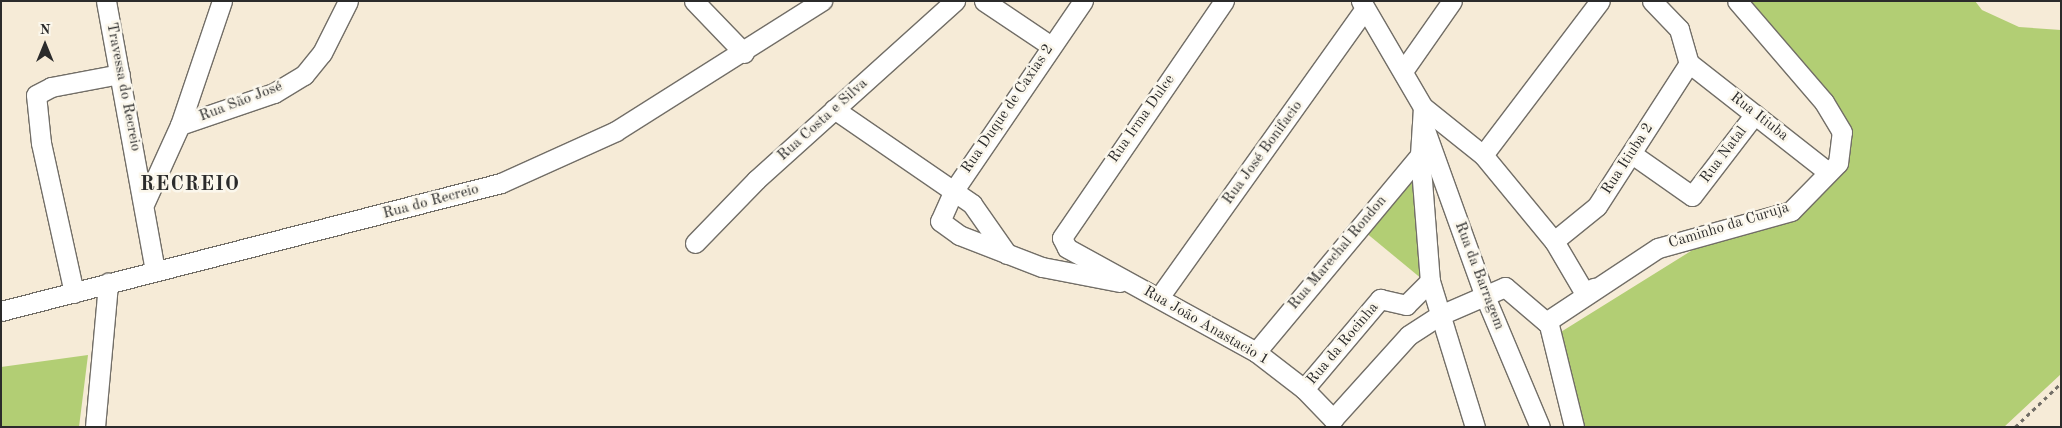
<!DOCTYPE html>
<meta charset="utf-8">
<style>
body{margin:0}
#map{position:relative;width:2062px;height:428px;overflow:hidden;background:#f6ebd7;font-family:"Old Standard TT",serif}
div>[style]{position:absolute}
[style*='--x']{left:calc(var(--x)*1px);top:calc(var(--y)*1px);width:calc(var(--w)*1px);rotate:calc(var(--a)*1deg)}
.green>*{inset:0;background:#b2ce74}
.path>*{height:2.5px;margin-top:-1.25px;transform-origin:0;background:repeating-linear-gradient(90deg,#726e67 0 4px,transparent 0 8px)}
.roads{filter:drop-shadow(1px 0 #726e67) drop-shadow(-1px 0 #726e67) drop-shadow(0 1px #726e67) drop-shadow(0 -1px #726e67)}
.minor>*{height:19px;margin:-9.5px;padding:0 9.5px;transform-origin:9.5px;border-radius:9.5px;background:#fff}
span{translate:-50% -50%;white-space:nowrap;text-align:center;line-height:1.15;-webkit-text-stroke:5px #fbf7ec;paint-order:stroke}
.street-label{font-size:15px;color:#2b2b2b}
.district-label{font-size:20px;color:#2b2b2b;font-weight:700;letter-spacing:1px}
.frame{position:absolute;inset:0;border:2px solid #2b2b2b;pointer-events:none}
.north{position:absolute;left:20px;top:20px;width:50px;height:50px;-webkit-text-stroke:4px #fbf7ec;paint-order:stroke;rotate:0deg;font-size:14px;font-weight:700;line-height:20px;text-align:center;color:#2b2b2b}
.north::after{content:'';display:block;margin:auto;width:18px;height:22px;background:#2b2b2b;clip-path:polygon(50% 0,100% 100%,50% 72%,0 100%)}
</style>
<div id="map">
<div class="green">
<i style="clip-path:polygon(1744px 1px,1975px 1px,1982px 10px,2019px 27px,2061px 30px,2061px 374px,2004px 427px,1579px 427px,1556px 335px,1699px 246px,1794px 217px,1847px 132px)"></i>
<i style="clip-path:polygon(1407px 179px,1415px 183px,1428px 284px,1365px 232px)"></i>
<i style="clip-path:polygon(88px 355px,79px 427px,1px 427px,1px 367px)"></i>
</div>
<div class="path">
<i style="--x:2015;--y:427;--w:64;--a:-43.7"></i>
</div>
<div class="roads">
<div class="minor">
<i style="--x:106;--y:1;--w:274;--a:79.7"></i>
<i style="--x:694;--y:1;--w:72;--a:46.1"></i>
<i style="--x:984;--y:1;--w:81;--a:33.9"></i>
<i style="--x:1083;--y:1;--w:229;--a:124.3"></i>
<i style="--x:954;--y:190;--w:34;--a:114"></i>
<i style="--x:940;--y:221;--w:24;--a:36"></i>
<i style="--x:959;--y:235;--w:89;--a:21.1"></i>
<i style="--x:1042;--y:267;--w:79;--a:10.9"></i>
<i style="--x:1224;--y:1;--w:287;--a:124.4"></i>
<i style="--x:1062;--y:238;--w:11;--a:63"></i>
<i style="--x:1067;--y:248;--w:216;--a:28.8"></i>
<i style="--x:1256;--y:352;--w:61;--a:37.6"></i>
<i style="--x:1304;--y:389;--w:42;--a:46"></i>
<i style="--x:1333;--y:419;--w:113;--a:-47.9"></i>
<i style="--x:1409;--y:335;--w:35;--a:-33"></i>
<i style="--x:1438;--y:316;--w:73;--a:-23.4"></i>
<i style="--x:1505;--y:287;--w:54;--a:40.5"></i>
<i style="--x:1546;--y:322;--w:134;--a:-33.5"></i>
<i style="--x:1658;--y:248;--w:138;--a:-15.5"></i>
<i style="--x:1791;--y:211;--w:67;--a:-45.6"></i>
<i style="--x:1838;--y:163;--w:31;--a:-83"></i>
<i style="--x:1842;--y:132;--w:35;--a:-121"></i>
<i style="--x:1824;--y:102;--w:133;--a:-130.7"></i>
<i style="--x:1361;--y:1;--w:123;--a:59.7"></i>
<i style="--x:1423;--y:107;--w:48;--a:93.6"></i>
<i style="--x:1420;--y:155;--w:126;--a:85.5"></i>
<i style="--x:1430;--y:281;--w:153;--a:72.9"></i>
<i style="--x:1652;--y:1;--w:39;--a:46"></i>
<i style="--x:1679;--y:29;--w:35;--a:74"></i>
<i style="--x:1689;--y:63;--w:177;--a:38.1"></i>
<i style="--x:1403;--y:71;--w:85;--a:-55"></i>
<i style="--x:1423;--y:107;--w:77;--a:38.7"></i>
<i style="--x:1483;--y:155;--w:112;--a:50.5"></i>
<i style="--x:1554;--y:241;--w:59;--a:59.5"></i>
<i style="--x:1584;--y:292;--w:11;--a:-22"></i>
<i style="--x:834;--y:109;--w:168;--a:34.5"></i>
<i style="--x:972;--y:204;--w:61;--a:55"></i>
<i style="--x:180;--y:125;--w:99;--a:-18.8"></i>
<i style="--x:274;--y:93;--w:35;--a:-31"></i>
<i style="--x:304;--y:75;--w:28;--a:-51"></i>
<i style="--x:322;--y:53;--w:58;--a:-63.4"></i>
<i style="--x:1425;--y:130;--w:174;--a:70.2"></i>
<i style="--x:1484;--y:294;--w:144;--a:67.2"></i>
<i style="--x:1632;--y:154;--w:73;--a:35"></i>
<i style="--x:1692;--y:196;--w:103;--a:-52.5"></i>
<i style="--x:1483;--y:155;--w:193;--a:-52.8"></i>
<i style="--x:145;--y:202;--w:85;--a:-65.6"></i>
<i style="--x:180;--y:125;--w:131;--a:-71.3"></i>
<i style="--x:1554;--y:241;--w:55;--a:-39.1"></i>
<i style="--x:1597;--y:206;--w:170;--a:-57.2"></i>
<i style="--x:695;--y:243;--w:88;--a:-45.9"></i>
<i style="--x:756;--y:180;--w:268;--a:-42"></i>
<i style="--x:74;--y:293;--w:154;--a:-102.4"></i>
<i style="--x:41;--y:143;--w:48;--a:-95.9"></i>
<i style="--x:36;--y:95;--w:17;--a:-28"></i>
<i style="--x:51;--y:87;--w:70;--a:-10.7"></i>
<i style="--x:1160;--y:296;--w:353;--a:-54.5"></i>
<i style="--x:1;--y:311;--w:516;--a:-14.36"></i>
<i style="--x:501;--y:183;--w:126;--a:-24.3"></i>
<i style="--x:616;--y:131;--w:244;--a:-32.3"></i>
<i style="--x:1548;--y:321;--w:109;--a:76.2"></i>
<i style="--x:1256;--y:352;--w:256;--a:-50.2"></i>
<i style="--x:1304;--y:389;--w:118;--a:-49.8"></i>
<i style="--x:1380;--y:299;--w:27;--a:13"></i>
<i style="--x:1406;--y:305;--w:34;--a:-45"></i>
<i style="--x:95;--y:427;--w:145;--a:-84.8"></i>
</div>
</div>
<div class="street-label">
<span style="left:123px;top:87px;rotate:79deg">Travessa do Recreio</span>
<span style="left:241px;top:102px;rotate:-21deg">Rua São José</span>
<span style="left:1008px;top:109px;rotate:-56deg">Rua Duque de Caxias 2</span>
<span style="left:1759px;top:117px;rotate:38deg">Rua Itiuba</span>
<span style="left:1142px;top:119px;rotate:-55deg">Rua Irma Dulce</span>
<span style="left:823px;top:120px;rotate:-42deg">Rua Costa e Silva</span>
<span style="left:1263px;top:153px;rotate:-54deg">Rua José Bonifacio</span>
<span style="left:1724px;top:155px;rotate:-53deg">Rua Natal</span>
<span style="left:1628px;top:159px;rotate:-57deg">Rua Itiuba 2</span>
<span style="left:431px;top:202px;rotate:-15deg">Rua do Recreio</span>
<span style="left:1729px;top:226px;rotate:-17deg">Caminho da Curuja</span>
<span style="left:1338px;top:253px;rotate:-50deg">Rua Marechal Rondon</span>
<span style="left:1479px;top:276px;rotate:69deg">Rua da Barragem</span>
<span style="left:1206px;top:326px;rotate:30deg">Rua João Anastacio 1</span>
<span style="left:1343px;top:344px;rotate:-50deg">Rua da Rocinha</span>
</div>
<div class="district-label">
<span style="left:190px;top:185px">RECREIO</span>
</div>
<div class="frame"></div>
<div class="north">N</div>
</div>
